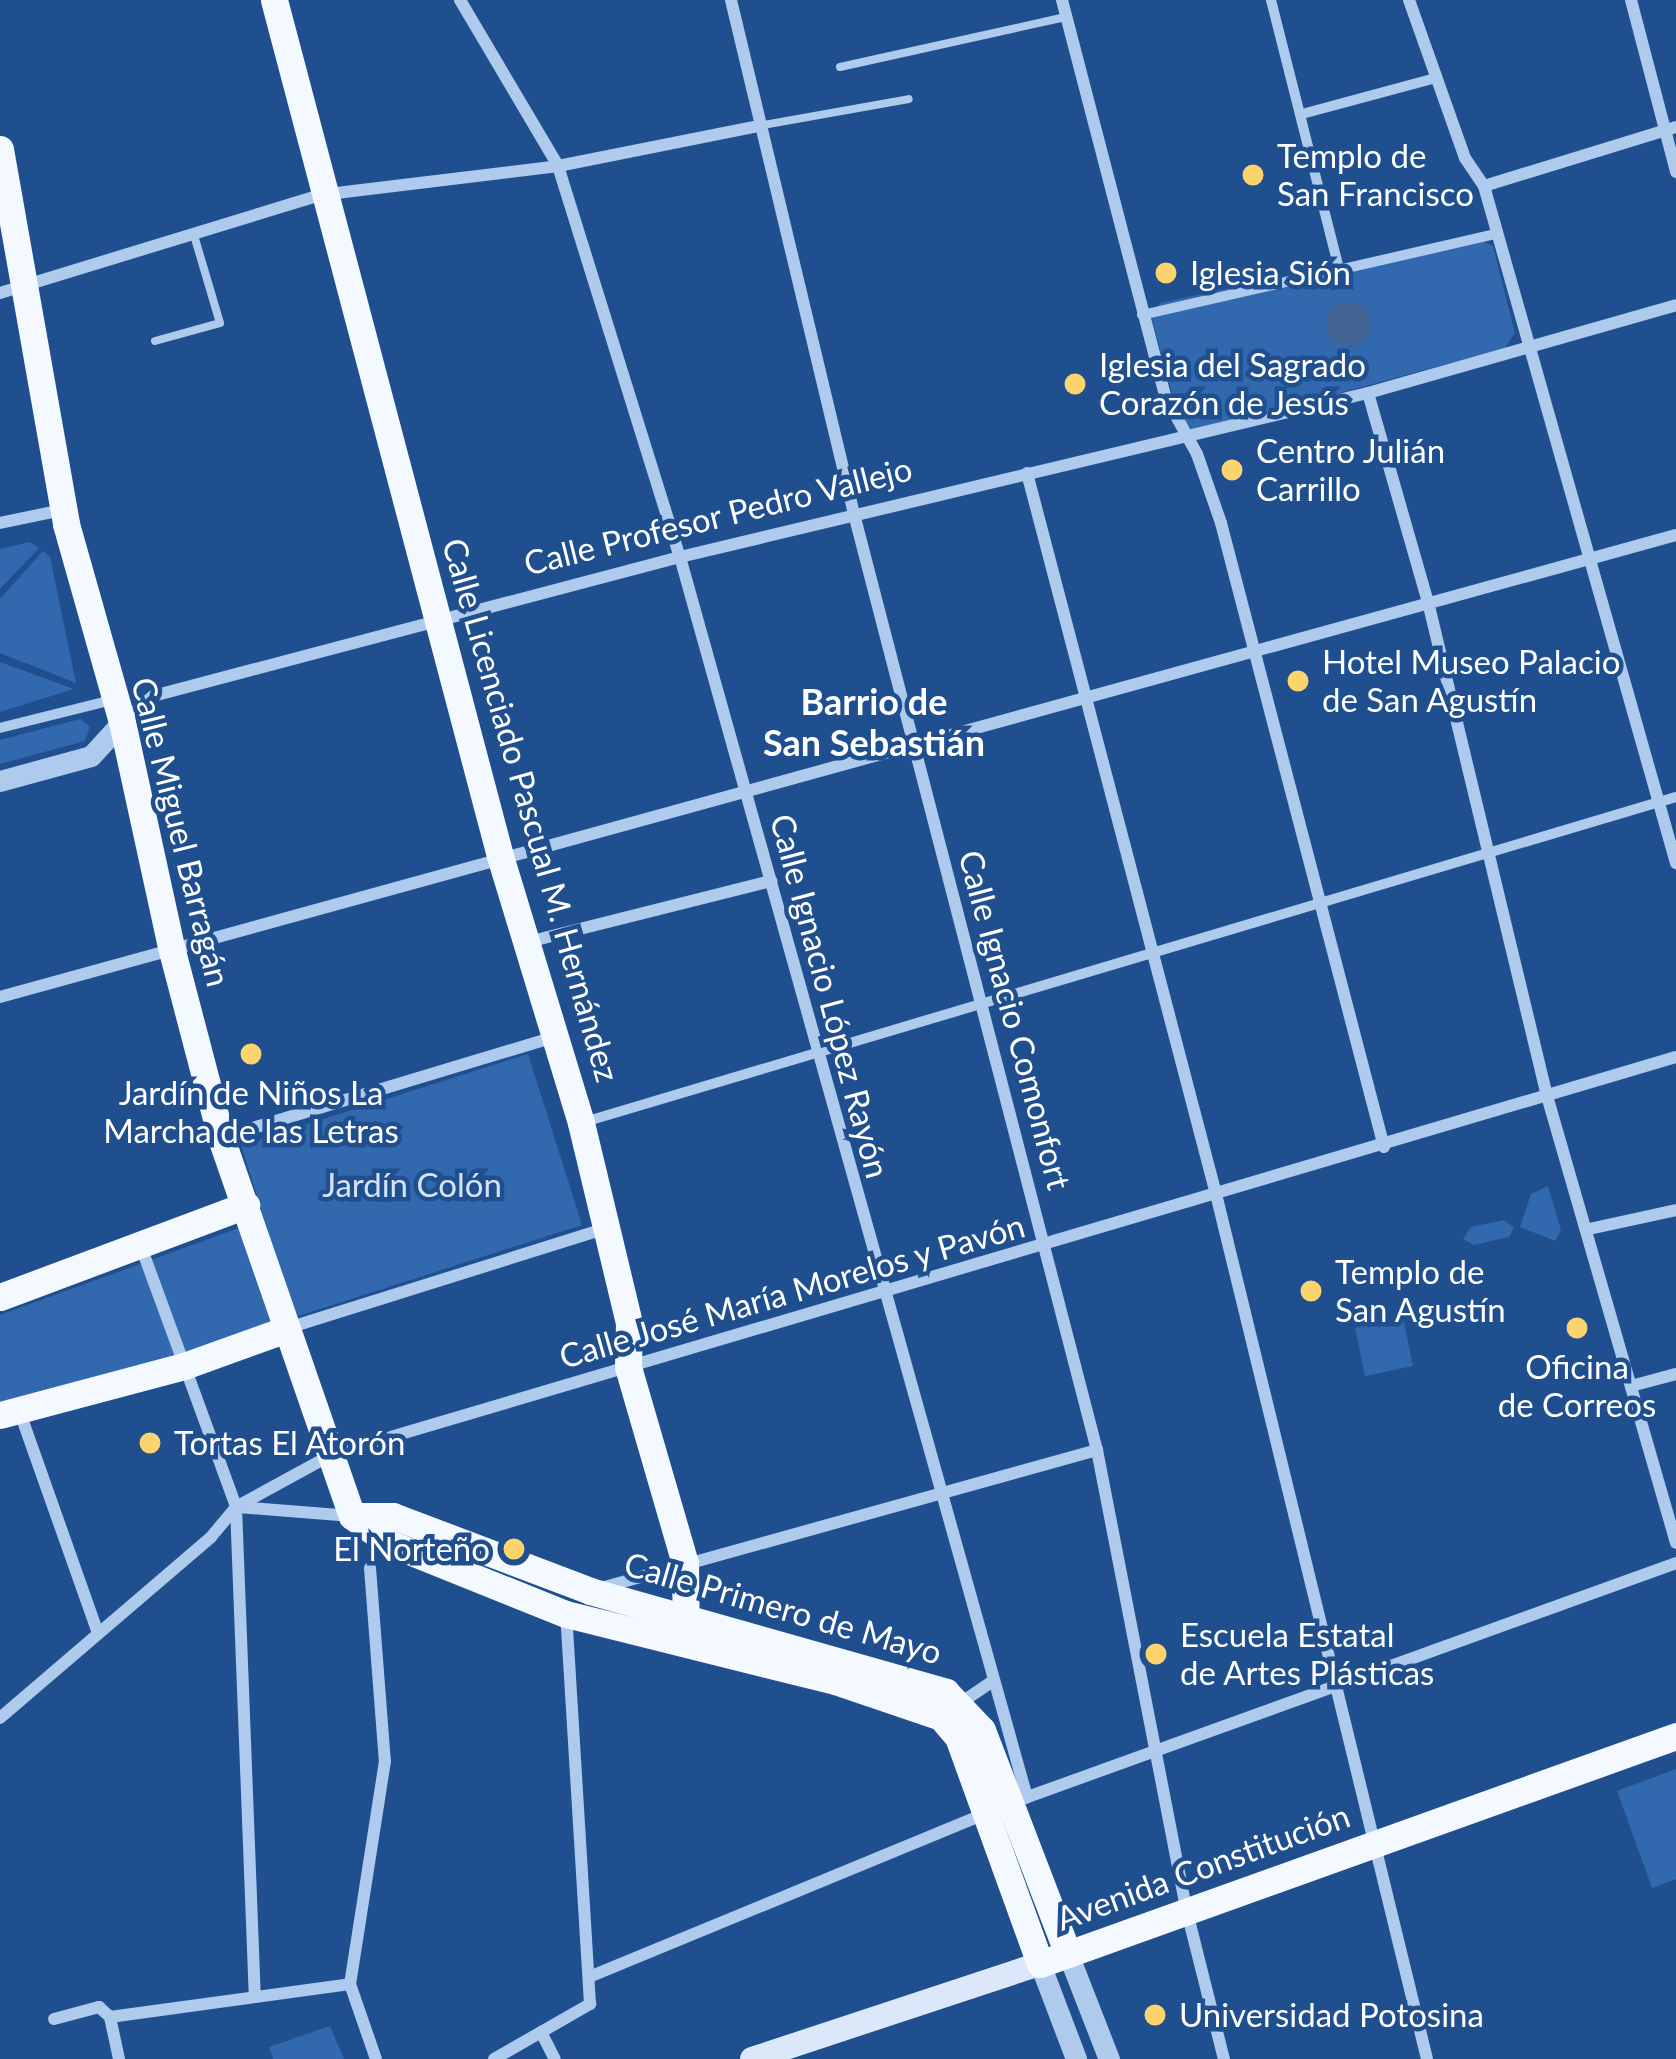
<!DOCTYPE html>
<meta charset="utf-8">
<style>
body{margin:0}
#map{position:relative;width:1676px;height:2059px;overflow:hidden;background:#1f4f8f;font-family:Lato,sans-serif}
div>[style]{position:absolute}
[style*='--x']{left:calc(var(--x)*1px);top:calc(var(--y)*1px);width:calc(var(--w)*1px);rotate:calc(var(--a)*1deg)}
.green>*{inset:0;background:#3268ad}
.water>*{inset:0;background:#436594}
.round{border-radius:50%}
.service>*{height:8px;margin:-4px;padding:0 4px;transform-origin:4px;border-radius:4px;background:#aecaed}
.pedestrian>*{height:10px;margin:-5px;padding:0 5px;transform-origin:5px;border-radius:5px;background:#aecaed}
.minor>*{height:12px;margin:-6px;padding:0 6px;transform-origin:6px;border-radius:6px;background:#aecaed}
.tertiary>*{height:21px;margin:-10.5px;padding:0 10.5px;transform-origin:10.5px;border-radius:10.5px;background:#aecaed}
.secondary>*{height:24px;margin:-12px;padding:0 12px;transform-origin:12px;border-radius:12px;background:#dbe8fa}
.primary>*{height:27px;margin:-13.5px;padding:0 13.5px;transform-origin:13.5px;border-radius:13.5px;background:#f4f8ff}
.dots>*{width:33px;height:33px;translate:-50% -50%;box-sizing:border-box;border:6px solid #1f4f8f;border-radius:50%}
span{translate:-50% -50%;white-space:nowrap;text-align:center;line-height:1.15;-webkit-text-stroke:9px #1f4f8f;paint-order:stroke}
.poi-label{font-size:33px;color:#fff}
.left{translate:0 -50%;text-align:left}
.right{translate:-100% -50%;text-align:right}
.street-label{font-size:33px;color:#fff}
.park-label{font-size:33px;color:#d4e4f9}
.neighbourhood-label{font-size:36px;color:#fff;font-weight:700}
</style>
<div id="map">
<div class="green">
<i style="clip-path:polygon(evenodd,1473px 236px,1493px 246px,1515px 333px,1505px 348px,1196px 432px,1179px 420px,1152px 319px,1160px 303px,1473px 236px,1342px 302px,1363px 308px,1370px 328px,1351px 347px,1327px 333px,1342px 302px)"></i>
<i style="clip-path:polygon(30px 542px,39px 548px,0 589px,0 549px)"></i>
<i style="clip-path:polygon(43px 551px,50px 557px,76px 683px,0 653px,0 599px)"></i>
<i style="clip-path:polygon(0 662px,74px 689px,0 712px)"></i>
<i style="clip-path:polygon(80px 719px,90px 726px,85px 741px,0 764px,0 740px)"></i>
<i style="clip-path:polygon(528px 1054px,582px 1225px,295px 1317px,241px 1145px)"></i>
<i style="clip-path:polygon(1548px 1186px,1561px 1230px,1555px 1241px,1520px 1227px,1531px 1194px)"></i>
<i style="clip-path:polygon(1504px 1220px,1514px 1228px,1509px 1237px,1474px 1245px,1463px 1239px,1471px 1227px)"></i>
<i style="clip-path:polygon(247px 1225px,280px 1321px,182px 1360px,0 1405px,0 1315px)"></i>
<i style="clip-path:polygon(1403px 1318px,1413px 1366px,1365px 1376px,1355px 1328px)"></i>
<i style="clip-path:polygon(1676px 1769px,1676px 1879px,1652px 1888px,1617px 1791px)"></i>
<i style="clip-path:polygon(330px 2026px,344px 2059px,273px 2059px,269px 2047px)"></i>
</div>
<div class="water">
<i class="round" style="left:1326px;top:302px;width:44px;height:44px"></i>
</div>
<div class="service">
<i style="--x:840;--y:67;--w:231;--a:-12.5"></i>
<i style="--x:758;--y:126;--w:153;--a:-10.1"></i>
<i style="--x:155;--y:341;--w:67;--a:-15.5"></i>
<i style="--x:220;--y:323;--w:92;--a:-106.5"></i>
</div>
<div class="pedestrian">
<i style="--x:1271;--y:0;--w:273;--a:75.8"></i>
<i style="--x:1302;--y:114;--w:138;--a:-15.1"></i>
<i style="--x:1142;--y:315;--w:364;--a:-12.9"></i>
<i style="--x:0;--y:728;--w:115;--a:-14"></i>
<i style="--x:581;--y:1123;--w:1142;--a:-16.58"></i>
</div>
<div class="minor">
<i style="--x:460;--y:0;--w:193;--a:59.4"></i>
<i style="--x:558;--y:166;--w:410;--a:72.7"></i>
<i style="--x:680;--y:557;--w:1288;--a:74.37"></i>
<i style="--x:731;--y:0;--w:529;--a:76.54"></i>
<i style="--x:854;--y:514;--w:967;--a:75.45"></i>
<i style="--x:1097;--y:1450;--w:471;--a:79"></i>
<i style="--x:1187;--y:1912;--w:152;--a:75.9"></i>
<i style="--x:1062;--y:0;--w:409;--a:75.4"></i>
<i style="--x:1165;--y:396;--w:66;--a:61.1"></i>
<i style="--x:1197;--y:454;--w:73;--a:70.8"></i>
<i style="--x:1221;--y:523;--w:645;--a:75.36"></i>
<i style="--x:1409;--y:0;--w:168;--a:70.5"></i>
<i style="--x:1465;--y:158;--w:34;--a:56"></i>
<i style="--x:1484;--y:186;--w:704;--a:74.17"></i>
<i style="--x:1631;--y:0;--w:178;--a:75.3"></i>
<i style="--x:1484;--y:186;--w:201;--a:-17.1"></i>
<i style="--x:0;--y:293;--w:335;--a:-17"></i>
<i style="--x:320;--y:195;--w:240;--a:-6.9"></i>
<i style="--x:558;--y:166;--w:204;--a:-11.3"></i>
<i style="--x:1368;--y:393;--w:217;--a:74"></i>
<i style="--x:1428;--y:602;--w:508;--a:76.46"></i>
<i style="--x:1547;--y:1096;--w:465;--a:73.9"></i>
<i style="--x:1027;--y:473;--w:745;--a:75.31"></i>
<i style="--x:1216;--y:1194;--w:890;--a:76.29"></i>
<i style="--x:0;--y:523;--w:63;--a:-11.8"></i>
<i style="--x:123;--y:722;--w:40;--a:-41"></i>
<i style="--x:153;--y:696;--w:545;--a:-14.78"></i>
<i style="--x:680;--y:557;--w:707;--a:-13.41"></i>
<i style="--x:1368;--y:393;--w:320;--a:-15.9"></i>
<i style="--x:528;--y:942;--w:251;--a:-14.1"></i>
<i style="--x:0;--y:997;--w:1739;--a:-15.41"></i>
<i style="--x:223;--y:1137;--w:346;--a:-16.8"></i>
<i style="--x:1589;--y:1229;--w:89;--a:-12.3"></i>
<i style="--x:140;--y:1244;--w:280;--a:69.9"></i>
<i style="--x:236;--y:1507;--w:490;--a:87.8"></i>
<i style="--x:288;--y:1328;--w:330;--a:-17.4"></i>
<i style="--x:1631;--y:1386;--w:47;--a:-14.9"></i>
<i style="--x:19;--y:1410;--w:237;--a:70.5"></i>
<i style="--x:237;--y:1507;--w:115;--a:4.5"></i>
<i style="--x:370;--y:1568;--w:194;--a:85.6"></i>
<i style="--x:385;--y:1761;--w:226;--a:98.9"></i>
<i style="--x:350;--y:1984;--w:79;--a:70.9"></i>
<i style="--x:601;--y:1588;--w:515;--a:-15.55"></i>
<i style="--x:956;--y:1706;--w:41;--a:-34.1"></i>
<i style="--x:0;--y:1718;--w:278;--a:-40.6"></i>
<i style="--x:211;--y:1537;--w:39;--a:-50"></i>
<i style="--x:236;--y:1507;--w:111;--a:-28.7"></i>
<i style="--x:333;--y:1454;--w:1400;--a:-16.47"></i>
<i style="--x:1022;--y:1799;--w:695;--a:-19.84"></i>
<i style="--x:589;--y:1977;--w:430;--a:-22.4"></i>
<i style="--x:110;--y:2017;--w:242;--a:-7.8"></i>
<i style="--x:110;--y:2017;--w:43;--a:77.9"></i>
<i style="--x:54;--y:2019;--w:47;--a:-14.9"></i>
<i style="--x:99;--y:2007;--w:15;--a:42"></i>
<i style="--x:541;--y:2032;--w:30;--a:63"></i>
<i style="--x:494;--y:2059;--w:111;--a:-29.8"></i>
<i style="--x:590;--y:2004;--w:391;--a:-93.5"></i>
</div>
<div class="tertiary">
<i style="--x:0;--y:781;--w:94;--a:-15.4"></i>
<i style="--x:91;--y:756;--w:46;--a:-47.6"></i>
<i style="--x:1068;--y:1954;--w:113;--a:68.7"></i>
<i style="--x:1040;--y:1964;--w:102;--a:69.2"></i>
</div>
<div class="secondary">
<i style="--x:752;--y:2059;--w:303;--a:-18.3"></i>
</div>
<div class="primary">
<i style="--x:274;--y:0;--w:885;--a:75.21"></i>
<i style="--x:500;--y:856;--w:279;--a:73.1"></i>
<i style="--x:581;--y:1123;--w:206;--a:76.5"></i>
<i style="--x:629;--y:1323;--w:44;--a:91.3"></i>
<i style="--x:628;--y:1367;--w:204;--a:73.8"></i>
<i style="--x:685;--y:1563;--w:80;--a:89.3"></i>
<i style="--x:0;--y:149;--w:381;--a:80"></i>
<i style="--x:66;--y:524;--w:206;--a:74.2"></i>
<i style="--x:122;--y:722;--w:230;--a:77.7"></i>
<i style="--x:171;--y:947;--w:197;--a:75.3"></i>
<i style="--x:221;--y:1138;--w:400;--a:70.9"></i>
<i style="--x:0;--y:1297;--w:263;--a:-20.5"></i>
<i style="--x:0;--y:1415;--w:190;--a:-14.9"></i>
<i style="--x:184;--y:1366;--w:109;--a:-19.8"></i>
<i style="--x:352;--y:1516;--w:46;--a:36.1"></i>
<i style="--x:389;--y:1543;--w:191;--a:21.9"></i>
<i style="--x:566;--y:1614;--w:277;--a:14"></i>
<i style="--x:835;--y:1681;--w:112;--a:18.8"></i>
<i style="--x:941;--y:1717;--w:26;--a:50"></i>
<i style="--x:958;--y:1737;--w:241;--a:70.1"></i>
<i style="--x:1040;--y:1964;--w:676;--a:-19.72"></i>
<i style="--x:352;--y:1516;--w:41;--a:0"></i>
<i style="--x:393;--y:1516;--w:211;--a:20.8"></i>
<i style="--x:590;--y:1591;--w:370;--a:15.8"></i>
<i style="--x:946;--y:1692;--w:52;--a:46.5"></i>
<i style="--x:982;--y:1730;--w:240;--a:69"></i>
</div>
<div class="dots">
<i style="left:1253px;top:175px;background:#fbd46e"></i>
<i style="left:1166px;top:273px;background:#fbd46e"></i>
<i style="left:1075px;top:384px;background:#fbd46e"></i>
<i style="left:1232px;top:470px;background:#fbd46e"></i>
<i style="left:1298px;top:681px;background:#fbd46e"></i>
<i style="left:251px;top:1054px;background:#fbd46e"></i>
<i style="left:1311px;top:1291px;background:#fbd46e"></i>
<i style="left:1577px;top:1328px;background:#fbd46e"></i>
<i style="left:150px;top:1443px;background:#fbd46e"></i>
<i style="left:514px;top:1549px;background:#fbd46e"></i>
<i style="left:1156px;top:1654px;background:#fbd46e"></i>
<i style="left:1155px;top:2015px;background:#fbd46e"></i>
</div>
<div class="poi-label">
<span class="left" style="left:1277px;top:175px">Templo de<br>San Francisco</span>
<span class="left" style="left:1190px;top:273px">Iglesia Sión</span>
<span class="left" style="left:1099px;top:384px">Iglesia del Sagrado<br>Corazón de Jesús</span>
<span class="left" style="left:1256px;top:470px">Centro Julián<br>Carrillo</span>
<span class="left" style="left:1322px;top:681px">Hotel Museo Palacio<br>de San Agustín</span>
<span style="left:251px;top:1112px">Jardín de Niños La<br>Marcha de las Letras</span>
<span class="left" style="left:1335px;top:1291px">Templo de<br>San Agustín</span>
<span style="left:1577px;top:1386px">Oficina<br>de Correos</span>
<span class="left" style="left:174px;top:1443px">Tortas El Atorón</span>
<span class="right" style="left:490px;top:1549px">El Norteño</span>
<span class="left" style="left:1180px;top:1654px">Escuela Estatal<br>de Artes Plásticas</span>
<span class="left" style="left:1179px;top:2015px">Universidad Potosina</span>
</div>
<div class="street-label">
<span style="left:718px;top:516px;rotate:-14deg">Calle Profesor Pedro Vallejo</span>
<span style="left:531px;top:810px;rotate:74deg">Calle Licenciado Pascual M. Hernández</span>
<span style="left:181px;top:832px;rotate:76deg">Calle Miguel Barragán</span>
<span style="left:830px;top:996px;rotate:75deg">Calle Ignacio López Rayón</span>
<span style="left:1015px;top:1020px;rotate:75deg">Calle Ignacio Comonfort</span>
<span style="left:792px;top:1291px;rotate:-16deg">Calle José María Morelos y Pavón</span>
<span style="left:783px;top:1608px;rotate:16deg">Calle Primero de Mayo</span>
<span style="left:1203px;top:1867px;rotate:-20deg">Avenida Constitución</span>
</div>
<div class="park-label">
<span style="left:412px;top:1185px">Jardín Colón</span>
</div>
<div class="neighbourhood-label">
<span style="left:874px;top:722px">Barrio de<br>San Sebastián</span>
</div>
</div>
